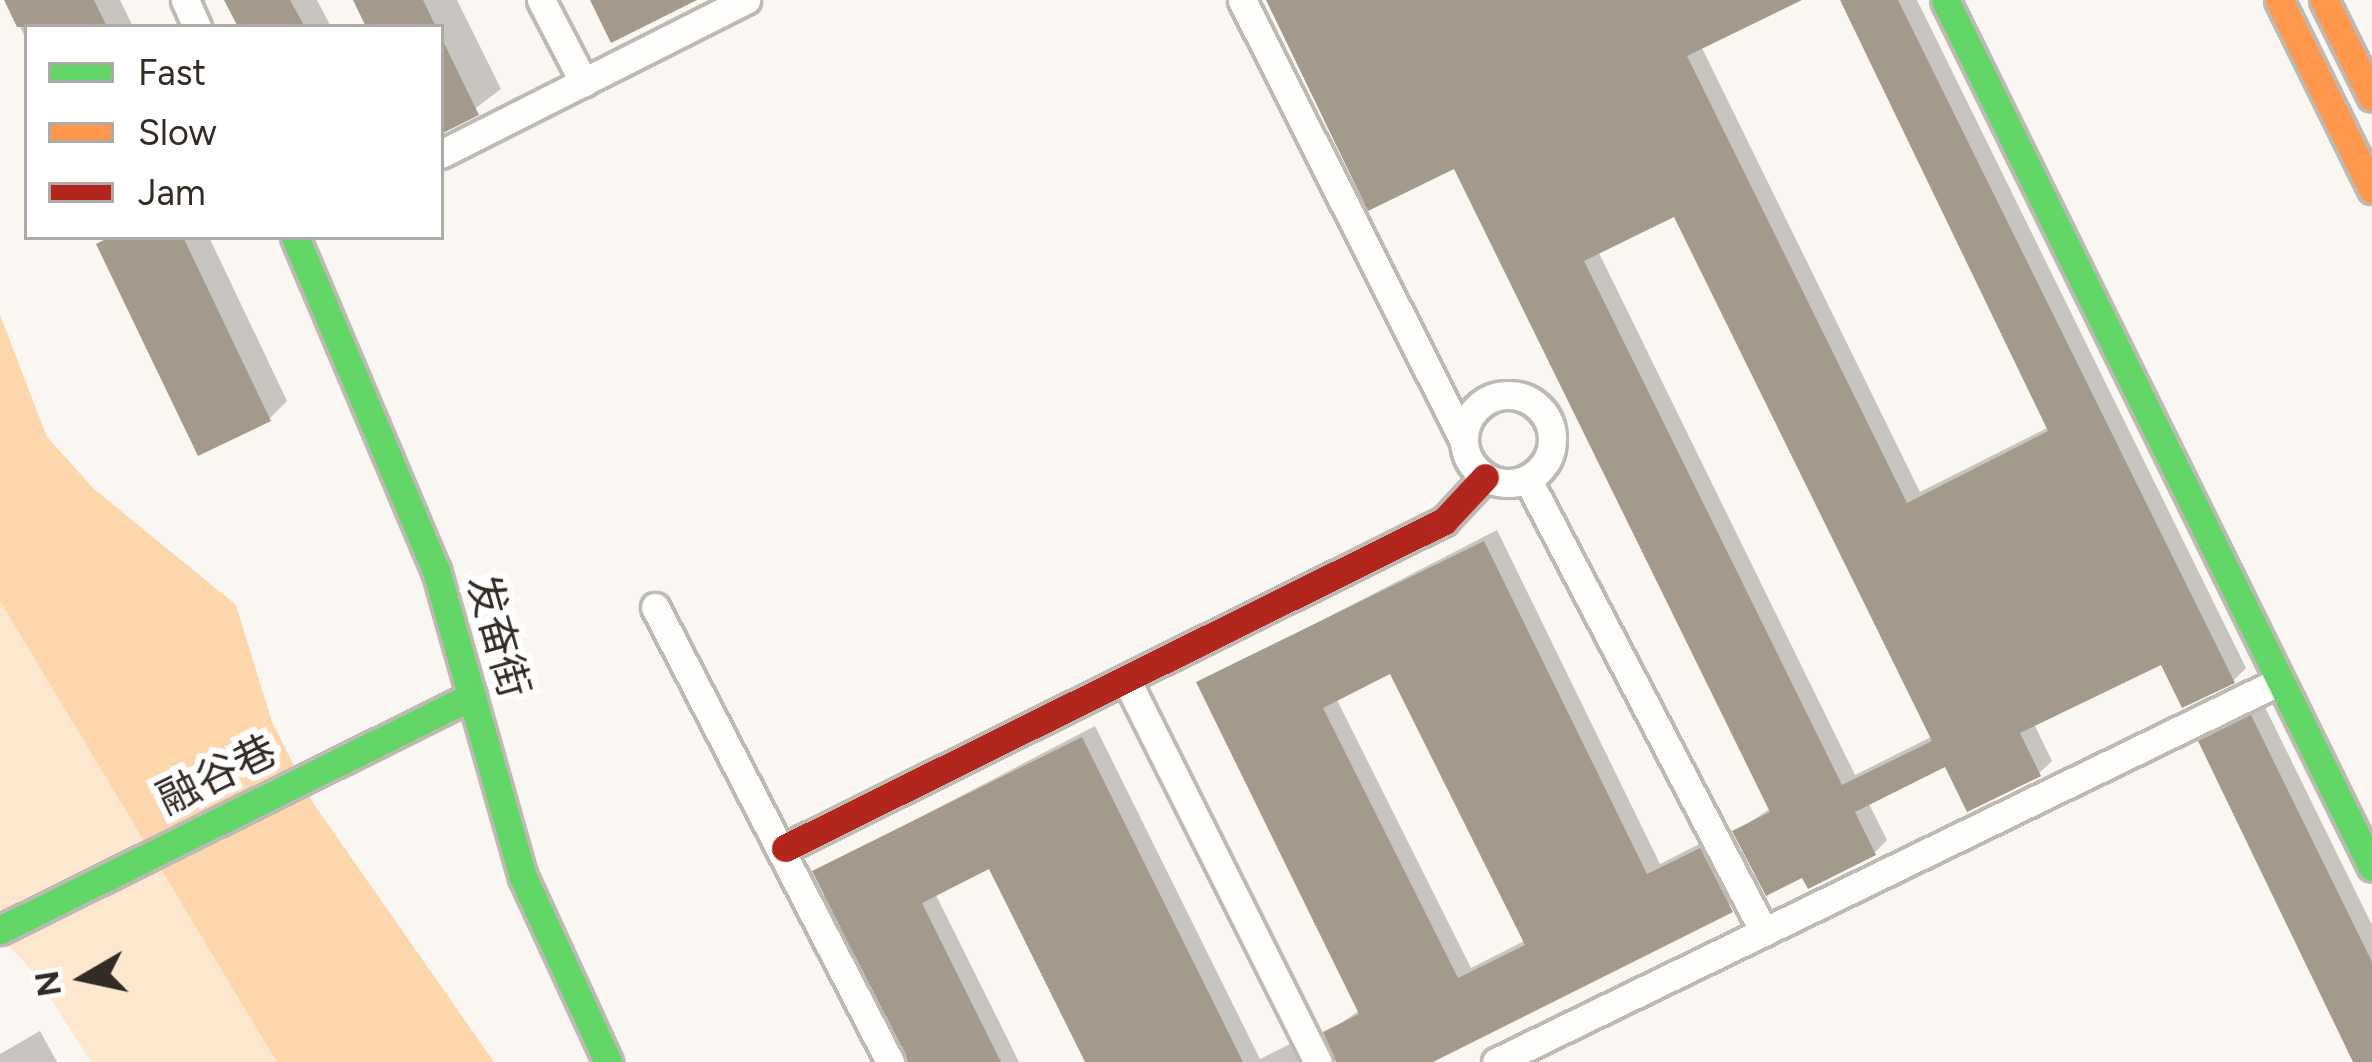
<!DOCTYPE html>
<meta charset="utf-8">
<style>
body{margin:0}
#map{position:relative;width:2372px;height:1062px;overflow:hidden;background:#faf7f2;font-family:Figtree,"Noto Sans SC",sans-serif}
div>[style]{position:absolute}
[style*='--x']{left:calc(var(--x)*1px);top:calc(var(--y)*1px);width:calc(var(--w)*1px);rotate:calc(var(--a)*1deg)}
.green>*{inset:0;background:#fde7cf}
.water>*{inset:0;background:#fdd6ab}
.shadow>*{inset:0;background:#0003}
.building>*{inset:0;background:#a49a8b}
.roads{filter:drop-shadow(3px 0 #beb9b3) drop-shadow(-3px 0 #beb9b3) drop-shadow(0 3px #beb9b3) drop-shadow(0 -3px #beb9b3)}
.street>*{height:27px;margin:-13.5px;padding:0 13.5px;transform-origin:13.5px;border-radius:13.5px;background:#fefefd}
.street>.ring{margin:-13.5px;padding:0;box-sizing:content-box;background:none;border:27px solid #fefefd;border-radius:50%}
.fast>*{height:27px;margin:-13.5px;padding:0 13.5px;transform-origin:13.5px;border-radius:13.5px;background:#63d668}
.slow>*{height:27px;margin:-13.5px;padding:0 13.5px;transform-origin:13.5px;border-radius:13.5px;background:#ff974d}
.jam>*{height:27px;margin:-13.5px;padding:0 13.5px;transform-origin:13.5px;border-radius:13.5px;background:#b3261e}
span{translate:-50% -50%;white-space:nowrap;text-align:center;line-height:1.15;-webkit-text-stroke:12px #fff;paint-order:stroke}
.street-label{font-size:42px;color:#332c24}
.legend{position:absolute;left:24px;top:24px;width:420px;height:216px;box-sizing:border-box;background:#fff;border:3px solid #adaba7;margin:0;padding:15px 21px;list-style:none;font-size:36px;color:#332c24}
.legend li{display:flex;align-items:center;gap:24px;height:60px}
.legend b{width:60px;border:3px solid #adaba7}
.north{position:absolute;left:24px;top:918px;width:120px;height:120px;-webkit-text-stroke:9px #fff;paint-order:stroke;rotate:261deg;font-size:33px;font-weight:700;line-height:48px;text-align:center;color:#332c24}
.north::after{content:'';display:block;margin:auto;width:42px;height:54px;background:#332c24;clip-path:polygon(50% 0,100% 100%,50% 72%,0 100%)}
</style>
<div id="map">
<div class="green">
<i style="clip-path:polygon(0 601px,75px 718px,277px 1062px,91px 1062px,35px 974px,0 936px)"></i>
</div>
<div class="water">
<i style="clip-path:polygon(0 315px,47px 437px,94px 489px,236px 605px,272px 722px,313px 803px,494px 1062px,277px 1062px,0 601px)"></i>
</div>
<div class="shadow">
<i style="clip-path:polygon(7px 0,120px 0,133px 27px,27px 27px,27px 41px)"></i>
<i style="clip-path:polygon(227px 0,317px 0,331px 27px,241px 27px)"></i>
<i style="clip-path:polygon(357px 0,457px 0,501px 89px,441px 134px,441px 27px,370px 27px)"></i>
<i style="clip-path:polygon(evenodd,1270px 0,1796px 0,1701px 46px,1920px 492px,2049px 427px,1843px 0,1917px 0,2246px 668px,2233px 681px,2163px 661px,2034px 724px,2052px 761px,2039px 773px,1946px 763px,1868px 802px,1887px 840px,1875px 852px,1804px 874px,1735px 832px,1771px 808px,1455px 165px,1270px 0,1676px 213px,1933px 736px,1855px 775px,1598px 251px,1676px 213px)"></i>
<i style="clip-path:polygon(107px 237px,209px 237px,287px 401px,269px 419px,100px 244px)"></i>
<i style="clip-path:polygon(evenodd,1497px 530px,1660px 864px,1713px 837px,1744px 897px,1426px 1062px,1339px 1062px,1327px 1033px,1360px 1010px,1200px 683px,1497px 530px,1392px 670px,1526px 940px,1471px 968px,1336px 698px,1392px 670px)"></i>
<i style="clip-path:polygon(2264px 705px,2372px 925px,2372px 1062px,2356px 1062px,2202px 742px)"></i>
<i style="clip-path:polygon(1095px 726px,1260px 1059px,1304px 1037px,1318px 1062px,1089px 1062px,991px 865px,935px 893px,1019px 1062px,908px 1062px,815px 872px)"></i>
<i style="clip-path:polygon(40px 1031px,57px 1062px,0 1062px,0 1054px)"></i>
</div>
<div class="building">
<i style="clip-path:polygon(4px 0,94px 0,107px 27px,17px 27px)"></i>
<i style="clip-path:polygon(224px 0,290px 0,305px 27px,238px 27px)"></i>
<i style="clip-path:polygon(353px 0,423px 0,436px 27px,366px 27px)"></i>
<i style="clip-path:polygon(590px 0,697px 0,611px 43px)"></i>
<i style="clip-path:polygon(evenodd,1266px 0,1802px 0,1687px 56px,1907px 503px,2048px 431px,1840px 0,1898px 0,2235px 683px,2182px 708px,2161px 665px,2020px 733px,2041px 776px,1967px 812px,1945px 767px,1855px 812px,1876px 855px,1808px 889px,1802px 878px,1766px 896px,1732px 831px,1770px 812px,1454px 169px,1368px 211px,1266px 0,1674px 217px,1932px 741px,1842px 785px,1584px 261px,1674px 217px)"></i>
<i style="clip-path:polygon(441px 37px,479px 115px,441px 134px)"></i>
<i style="clip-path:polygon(110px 237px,183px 237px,271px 421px,198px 456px,96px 244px)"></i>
<i style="clip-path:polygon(evenodd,1484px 541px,1647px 874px,1700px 848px,1733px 912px,1433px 1062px,1336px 1062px,1323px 1032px,1359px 1014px,1196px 682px,1484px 541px,1390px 674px,1525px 945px,1458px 978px,1323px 708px,1390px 674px)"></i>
<i style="clip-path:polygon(2251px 715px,2372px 962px,2372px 1062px,2353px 1062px,2198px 741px)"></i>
<i style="clip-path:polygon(1082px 737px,1243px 1062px,1085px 1062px,989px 869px,922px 903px,1001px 1062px,908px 1062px,812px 871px)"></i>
</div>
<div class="roads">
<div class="street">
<i style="--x:185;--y:0;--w:30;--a:66"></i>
<i style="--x:541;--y:0;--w:93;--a:62.6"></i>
<i style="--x:1242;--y:0;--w:491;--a:63.3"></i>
<i style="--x:441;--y:154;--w:342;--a:-26.8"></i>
<i class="ring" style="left:1464px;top:395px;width:61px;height:61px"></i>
<i style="--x:1528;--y:480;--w:510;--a:62.43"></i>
<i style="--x:655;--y:607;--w:512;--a:62.68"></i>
<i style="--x:1126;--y:679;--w:428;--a:63.4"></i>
<i style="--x:1496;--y:1062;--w:872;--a:-25.92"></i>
</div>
<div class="fast">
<i style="--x:1945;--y:0;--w:966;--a:63.78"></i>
<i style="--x:295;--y:237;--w:362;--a:67.1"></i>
<i style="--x:436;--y:570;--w:319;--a:74.2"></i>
<i style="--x:523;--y:877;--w:204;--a:65.3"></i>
<i style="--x:0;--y:930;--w:527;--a:-26.37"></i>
</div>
<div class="slow">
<i style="--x:2279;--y:0;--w:211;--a:63.8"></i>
<i style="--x:2324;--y:0;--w:108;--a:63.7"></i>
</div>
<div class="jam">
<i style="--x:785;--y:848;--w:736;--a:-26.39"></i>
<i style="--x:1444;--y:521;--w:60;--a:-47"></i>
</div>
</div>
<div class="street-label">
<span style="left:498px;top:636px;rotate:74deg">发奋街</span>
<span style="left:217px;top:775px;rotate:-26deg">融谷巷</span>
</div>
<ul class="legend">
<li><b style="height:15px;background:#63d668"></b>Fast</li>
<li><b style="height:15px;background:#ff974d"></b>Slow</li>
<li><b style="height:15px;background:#b3261e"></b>Jam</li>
</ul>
<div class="north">N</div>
</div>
